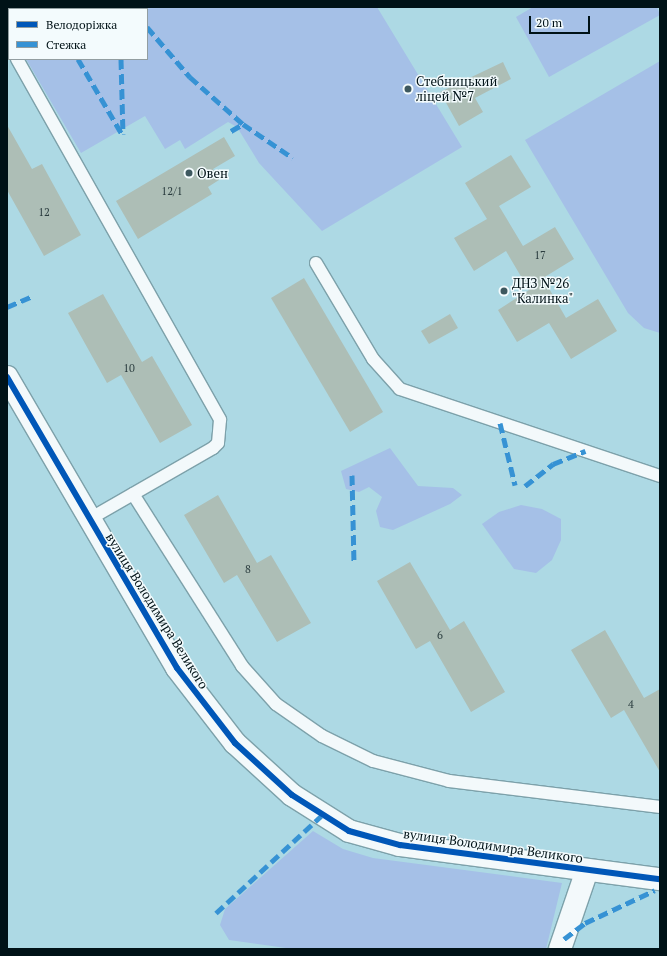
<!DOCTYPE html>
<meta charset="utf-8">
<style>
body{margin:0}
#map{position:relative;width:667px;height:956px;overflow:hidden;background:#add9e4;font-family:"PT Serif",serif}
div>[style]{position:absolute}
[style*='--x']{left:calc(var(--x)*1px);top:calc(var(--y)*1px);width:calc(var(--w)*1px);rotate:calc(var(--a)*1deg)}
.green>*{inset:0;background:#a5c0e7}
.building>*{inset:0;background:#adbeb6}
.roads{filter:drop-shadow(1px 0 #7da1aa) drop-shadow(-1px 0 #7da1aa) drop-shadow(0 1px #7da1aa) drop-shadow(0 -1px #7da1aa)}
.service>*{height:12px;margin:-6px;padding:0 6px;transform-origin:6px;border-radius:6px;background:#f3f9fb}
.minor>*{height:22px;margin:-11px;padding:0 11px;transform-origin:11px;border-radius:11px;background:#f3f9fb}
.tertiary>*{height:22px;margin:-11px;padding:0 11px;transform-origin:11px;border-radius:11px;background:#f3f9fb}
.quiet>*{height:5px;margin-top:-2.5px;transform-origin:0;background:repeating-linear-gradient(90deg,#3692d4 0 10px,transparent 0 15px)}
.cycleway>*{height:6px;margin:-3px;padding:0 3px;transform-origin:3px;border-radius:3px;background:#0057b8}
.dots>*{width:11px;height:11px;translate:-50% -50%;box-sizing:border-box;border:2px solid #f3fbfd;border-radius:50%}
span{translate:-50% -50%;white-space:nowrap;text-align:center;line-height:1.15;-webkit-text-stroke:3px #f3fbfd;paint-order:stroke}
.number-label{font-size:11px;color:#2b3d3f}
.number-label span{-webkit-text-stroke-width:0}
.poi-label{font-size:13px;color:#001217}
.left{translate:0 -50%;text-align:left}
.street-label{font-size:13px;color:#001217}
.frame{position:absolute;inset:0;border:8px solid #001217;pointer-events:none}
.legend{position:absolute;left:8px;top:8px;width:140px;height:52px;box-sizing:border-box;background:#f3fbfd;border:1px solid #929ea1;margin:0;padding:5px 7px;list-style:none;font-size:12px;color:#001217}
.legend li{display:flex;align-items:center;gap:8px;height:20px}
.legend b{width:20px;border:1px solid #929ea1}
.scale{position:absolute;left:529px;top:16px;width:61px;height:18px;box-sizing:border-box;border:2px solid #001217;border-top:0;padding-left:5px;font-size:12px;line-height:14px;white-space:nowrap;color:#001217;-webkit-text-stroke:3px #f3fbfd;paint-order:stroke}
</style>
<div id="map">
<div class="green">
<i style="clip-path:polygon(55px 7px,377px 7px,462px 147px,322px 231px,259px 163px,237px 127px,228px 122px,185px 149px,180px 140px,165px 149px,145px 116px,81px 153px,26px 59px,147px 59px,147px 9px,52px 9px)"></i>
<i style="clip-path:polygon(533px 7px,657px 7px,660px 15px,549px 77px,516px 17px)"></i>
<i style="clip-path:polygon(660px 61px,660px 333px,644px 328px,628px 313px,525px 140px)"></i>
<i style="clip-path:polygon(390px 448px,418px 486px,453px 488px,462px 495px,450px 504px,393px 530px,380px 527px,376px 511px,382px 497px,369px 487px,359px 492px,346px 489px,341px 471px)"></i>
<i style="clip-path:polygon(521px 505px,542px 509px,561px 519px,561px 540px,552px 560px,536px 573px,514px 569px,482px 524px,499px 512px)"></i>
<i style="clip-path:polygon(313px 831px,343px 849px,373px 858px,562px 883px,546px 949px,293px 949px,229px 940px,220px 925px,225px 909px)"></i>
</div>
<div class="building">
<i style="clip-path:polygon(503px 62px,511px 79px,475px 98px,483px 112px,459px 126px,440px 92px)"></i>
<i style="clip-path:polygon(7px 125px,32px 169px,42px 164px,81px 235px,44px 256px,7px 190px)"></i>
<i style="clip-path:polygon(224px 137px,235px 156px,213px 169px,219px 180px,208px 187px,212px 194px,138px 239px,116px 201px)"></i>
<i style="clip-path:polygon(511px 155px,531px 187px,499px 206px,523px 246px,555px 227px,574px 259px,543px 278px,566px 318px,598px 299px,617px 331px,571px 359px,549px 323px,517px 342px,498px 310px,529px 290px,506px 251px,474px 271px,454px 238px,487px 219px,465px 183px)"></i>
<i style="clip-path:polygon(304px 278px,383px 412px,350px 432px,271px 298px)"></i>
<i style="clip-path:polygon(103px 294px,142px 362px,152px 356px,192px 425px,160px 443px,121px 375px,107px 383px,68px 313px)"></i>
<i style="clip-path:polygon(450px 314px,458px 328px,429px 344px,421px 331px)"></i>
<i style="clip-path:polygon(218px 495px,257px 563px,271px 555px,311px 623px,277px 642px,237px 575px,224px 583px,184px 515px)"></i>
<i style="clip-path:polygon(410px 562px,450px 630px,464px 621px,505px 692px,471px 712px,430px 641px,416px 649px,377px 581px)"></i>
<i style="clip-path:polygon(605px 630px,644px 698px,660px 689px,660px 772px,624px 710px,611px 718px,571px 650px)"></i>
</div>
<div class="roads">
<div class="service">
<i style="--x:32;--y:9;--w:4;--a:-34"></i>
<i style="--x:7;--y:26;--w:4;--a:-63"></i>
<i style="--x:7;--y:42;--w:4;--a:56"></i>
<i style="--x:17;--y:59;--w:414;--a:60.6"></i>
<i style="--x:220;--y:420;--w:23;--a:95"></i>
<i style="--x:218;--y:443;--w:7;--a:135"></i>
<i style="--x:213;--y:448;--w:144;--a:150.1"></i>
<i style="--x:316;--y:263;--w:112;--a:59.3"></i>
<i style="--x:373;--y:359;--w:40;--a:48"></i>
<i style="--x:400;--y:389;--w:274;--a:18.5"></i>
<i style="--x:133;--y:494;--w:204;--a:57.6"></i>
<i style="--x:242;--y:666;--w:51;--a:48.2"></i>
<i style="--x:276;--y:704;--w:56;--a:34.8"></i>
<i style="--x:322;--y:736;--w:57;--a:26.1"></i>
<i style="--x:373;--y:761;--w:79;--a:14.7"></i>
<i style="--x:449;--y:781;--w:213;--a:7"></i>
</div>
<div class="minor">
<i style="--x:560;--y:949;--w:83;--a:-71.1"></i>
</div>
<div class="tertiary">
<i style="--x:7;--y:377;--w:337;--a:59.7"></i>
<i style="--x:177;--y:668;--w:95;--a:52.3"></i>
<i style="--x:235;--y:743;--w:77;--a:42.4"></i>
<i style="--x:292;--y:795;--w:67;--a:32.3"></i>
<i style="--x:349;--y:831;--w:53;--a:15.4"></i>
<i style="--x:400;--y:845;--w:262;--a:7.5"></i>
</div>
</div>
<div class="quiet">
<i style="--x:48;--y:7;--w:2;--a:63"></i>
<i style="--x:122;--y:7;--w:3;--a:45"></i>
<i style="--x:147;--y:27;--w:66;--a:49.3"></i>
<i style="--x:190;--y:77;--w:71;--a:41.6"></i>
<i style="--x:243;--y:124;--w:60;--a:34.2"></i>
<i style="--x:78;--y:59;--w:89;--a:59.7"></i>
<i style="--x:121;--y:59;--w:75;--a:88.5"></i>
<i style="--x:231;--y:131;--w:14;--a:-30"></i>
<i style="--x:7;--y:307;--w:28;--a:-23"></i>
<i style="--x:500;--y:423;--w:64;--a:76.4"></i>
<i style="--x:352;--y:475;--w:88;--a:88.7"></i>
<i style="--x:525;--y:486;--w:36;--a:-38"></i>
<i style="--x:553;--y:464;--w:35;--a:-22"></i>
<i style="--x:216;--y:913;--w:143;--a:-42.7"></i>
<i style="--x:564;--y:939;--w:26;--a:-37"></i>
<i style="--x:585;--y:923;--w:77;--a:-25.2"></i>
</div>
<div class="cycleway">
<i style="--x:7;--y:377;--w:337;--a:59.7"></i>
<i style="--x:177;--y:668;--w:95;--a:52.3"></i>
<i style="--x:235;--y:743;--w:77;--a:42.4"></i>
<i style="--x:292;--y:795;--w:67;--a:32.3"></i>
<i style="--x:349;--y:831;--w:53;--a:15.4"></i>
<i style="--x:400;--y:845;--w:262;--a:7.5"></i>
</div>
<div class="dots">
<i style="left:408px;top:89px;background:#3d585f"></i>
<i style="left:189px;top:173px;background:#3d585f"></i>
<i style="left:504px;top:291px;background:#3d585f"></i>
</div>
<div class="number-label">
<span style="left:172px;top:191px">12/1</span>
<span style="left:44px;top:212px">12</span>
<span style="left:540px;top:255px">17</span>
<span style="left:129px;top:368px">10</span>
<span style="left:248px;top:569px">8</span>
<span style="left:440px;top:635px">6</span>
<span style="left:631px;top:704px">4</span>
</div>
<div class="poi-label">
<span class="left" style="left:416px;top:89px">Стебницький<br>ліцей №7</span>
<span class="left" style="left:197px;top:173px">Овен</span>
<span class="left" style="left:512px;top:291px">ДНЗ №26<br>"Калинка"</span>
</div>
<div class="street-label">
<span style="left:157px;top:611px;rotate:58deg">вулиця Володимира Великого</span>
<span style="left:493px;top:846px;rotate:8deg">вулиця Володимира Великого</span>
</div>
<div class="frame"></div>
<ul class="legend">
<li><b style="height:5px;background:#0057b8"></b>Велодоріжка</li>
<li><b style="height:5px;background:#3692d4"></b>Стежка</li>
</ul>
<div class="scale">20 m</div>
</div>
